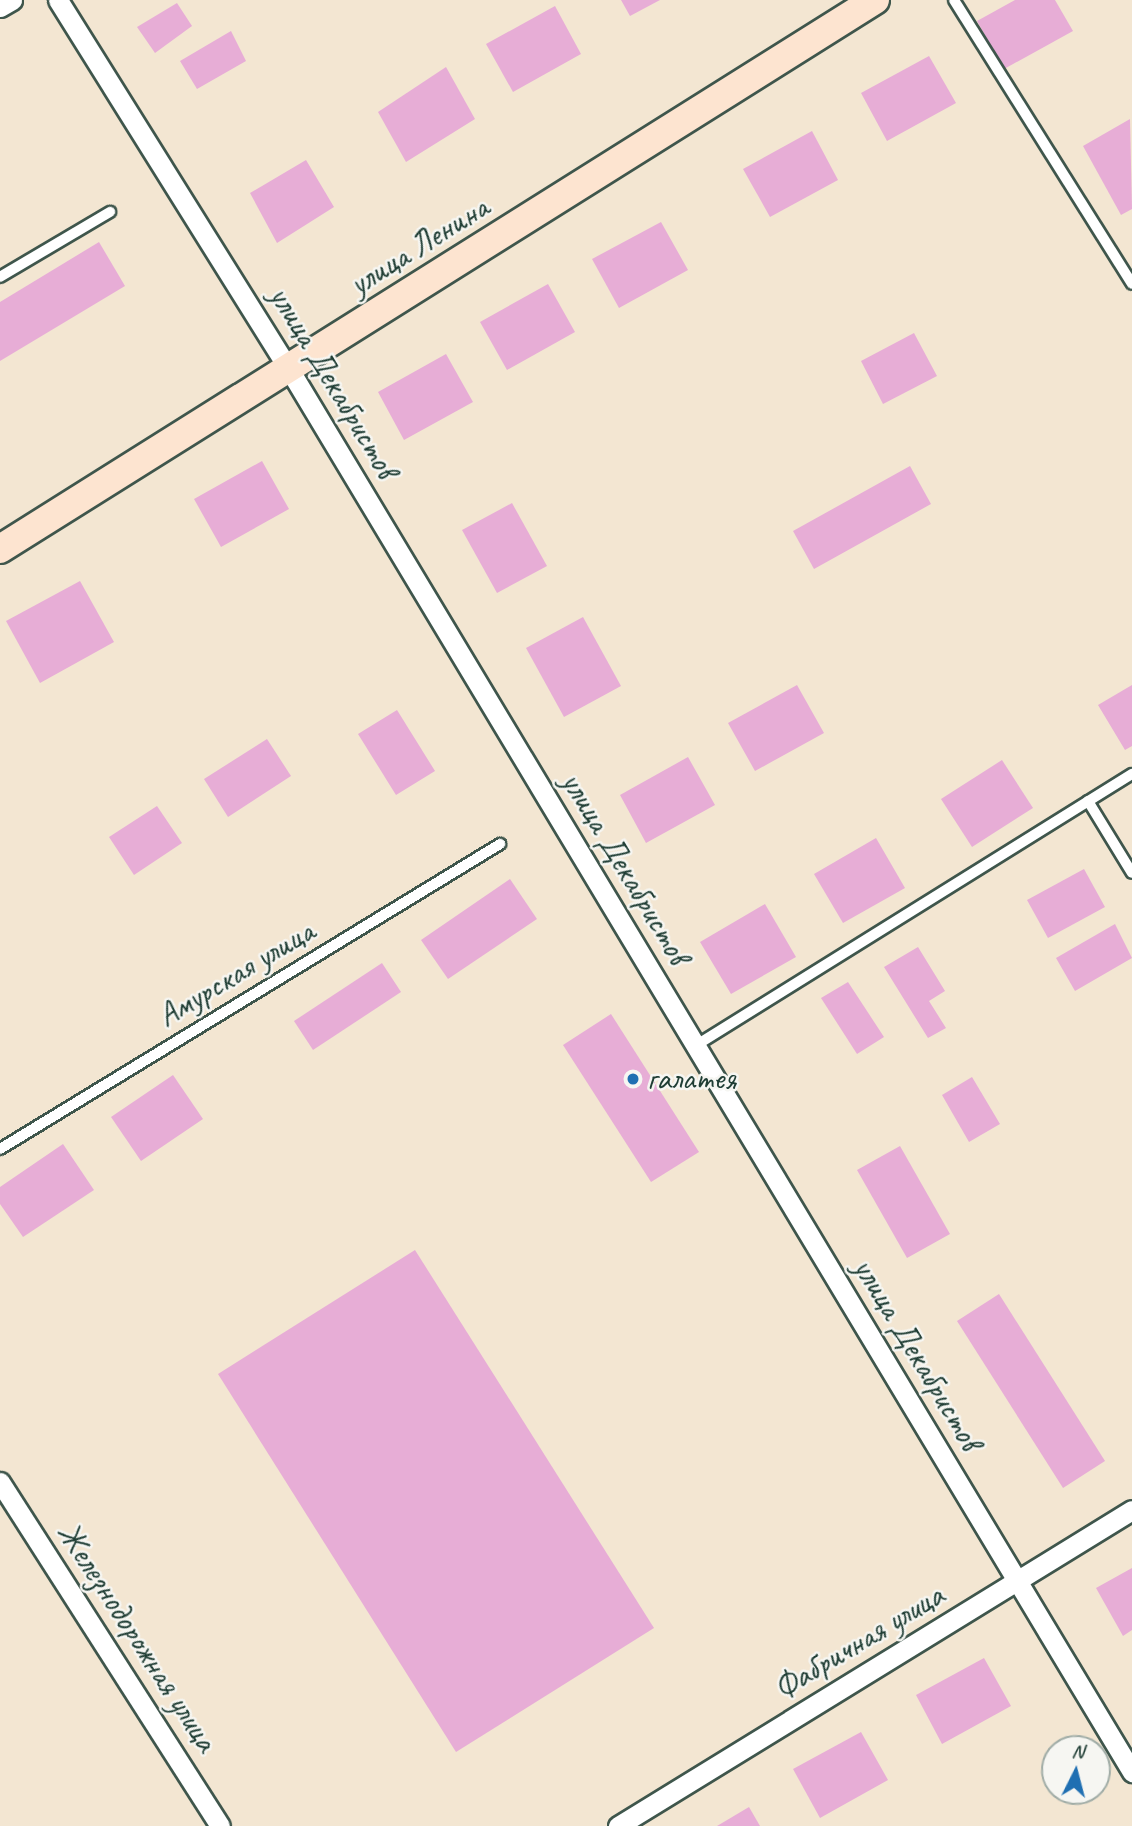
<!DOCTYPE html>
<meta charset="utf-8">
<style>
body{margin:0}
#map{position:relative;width:1132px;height:1826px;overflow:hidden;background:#f3e6d2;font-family:Caveat,sans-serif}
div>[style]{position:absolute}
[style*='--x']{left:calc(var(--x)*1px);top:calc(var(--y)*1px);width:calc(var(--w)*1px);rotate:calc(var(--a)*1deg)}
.building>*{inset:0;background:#e7add6}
.roads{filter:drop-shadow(2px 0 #3f564c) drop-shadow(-2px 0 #3f564c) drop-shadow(0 2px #3f564c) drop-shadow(0 -2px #3f564c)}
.lane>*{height:10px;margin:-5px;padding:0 5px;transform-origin:5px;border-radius:5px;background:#fff}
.street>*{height:19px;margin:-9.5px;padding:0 9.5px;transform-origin:9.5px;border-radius:9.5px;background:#fff}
.secondary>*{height:28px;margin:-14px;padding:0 14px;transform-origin:14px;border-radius:14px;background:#fde4d0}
.dots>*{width:19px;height:19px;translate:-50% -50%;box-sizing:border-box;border:4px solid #f6f6f2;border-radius:50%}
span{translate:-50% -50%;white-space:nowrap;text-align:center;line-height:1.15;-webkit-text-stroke:5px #f6f6f2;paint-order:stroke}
.street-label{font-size:33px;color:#1f3d34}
.poi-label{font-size:33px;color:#1f3d34}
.left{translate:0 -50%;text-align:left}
.north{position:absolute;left:1041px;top:1735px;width:70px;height:70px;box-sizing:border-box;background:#f6f6f2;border:2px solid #a0aca6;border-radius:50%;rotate:6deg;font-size:19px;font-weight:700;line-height:28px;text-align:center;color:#1f3d34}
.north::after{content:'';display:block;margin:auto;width:24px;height:32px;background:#1f6fb2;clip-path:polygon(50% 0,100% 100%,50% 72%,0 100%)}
</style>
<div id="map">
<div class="building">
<i style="clip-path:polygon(621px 0,660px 0,630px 16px)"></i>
<i style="clip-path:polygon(1015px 0,1055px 0,1073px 31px,1004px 69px,977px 21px)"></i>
<i style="clip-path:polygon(177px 3px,192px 26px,155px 53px,137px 27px)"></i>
<i style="clip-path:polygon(555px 6px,581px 54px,513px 92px,486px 44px)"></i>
<i style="clip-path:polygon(231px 31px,246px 61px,197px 89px,180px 61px)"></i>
<i style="clip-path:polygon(929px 56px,956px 103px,887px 141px,861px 93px)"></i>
<i style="clip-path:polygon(446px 67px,475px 119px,406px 162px,378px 112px)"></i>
<i style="clip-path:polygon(1130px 119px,1132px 209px,1121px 215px,1083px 146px)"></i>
<i style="clip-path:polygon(812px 131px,838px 180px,770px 217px,743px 169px)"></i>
<i style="clip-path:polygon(306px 160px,334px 207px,277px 243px,250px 193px)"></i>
<i style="clip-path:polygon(661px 222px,688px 270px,619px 308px,592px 259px)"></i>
<i style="clip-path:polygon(99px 242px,125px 286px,0 361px,0 302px)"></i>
<i style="clip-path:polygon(548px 284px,575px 332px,507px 370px,480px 322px)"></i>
<i style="clip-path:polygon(914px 333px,937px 376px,883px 404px,861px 361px)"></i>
<i style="clip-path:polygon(446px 354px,473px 402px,404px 440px,378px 392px)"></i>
<i style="clip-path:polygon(262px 461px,289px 509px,221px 547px,194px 499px)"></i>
<i style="clip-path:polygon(910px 466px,931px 504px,814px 569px,793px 531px)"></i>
<i style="clip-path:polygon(512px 503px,547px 566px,497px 593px,462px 530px)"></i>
<i style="clip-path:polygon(80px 581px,114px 642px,40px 683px,6px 621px)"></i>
<i style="clip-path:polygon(583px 617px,621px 686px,564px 717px,526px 648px)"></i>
<i style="clip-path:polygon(797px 685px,824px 733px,755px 771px,728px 723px)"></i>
<i style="clip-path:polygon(1132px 685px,1132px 746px,1125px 750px,1098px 705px)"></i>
<i style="clip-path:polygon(397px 710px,435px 771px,396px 795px,358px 734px)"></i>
<i style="clip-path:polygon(267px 739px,291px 776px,228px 817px,204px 779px)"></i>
<i style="clip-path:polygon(688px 757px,715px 805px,646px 843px,620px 795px)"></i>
<i style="clip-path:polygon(1002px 760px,1033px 808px,972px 847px,941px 799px)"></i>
<i style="clip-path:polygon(157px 806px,182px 843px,134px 875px,109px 837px)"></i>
<i style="clip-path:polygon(876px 838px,905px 888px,843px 923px,814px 874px)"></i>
<i style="clip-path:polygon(1084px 869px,1105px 907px,1048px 938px,1027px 900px)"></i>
<i style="clip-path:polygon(510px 879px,537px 919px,448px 979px,421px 940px)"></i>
<i style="clip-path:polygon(765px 904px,796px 957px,731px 994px,700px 942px)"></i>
<i style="clip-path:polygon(1115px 924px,1132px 958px,1075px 991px,1056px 958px)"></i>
<i style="clip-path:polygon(918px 947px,945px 991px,929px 1001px,946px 1028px,928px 1038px,884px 967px)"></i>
<i style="clip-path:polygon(382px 963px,401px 992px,313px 1050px,294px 1021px)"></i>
<i style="clip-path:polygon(848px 982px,884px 1037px,857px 1054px,821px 998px)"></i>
<i style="clip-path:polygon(611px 1014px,699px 1152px,651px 1182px,563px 1045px)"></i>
<i style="clip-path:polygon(173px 1075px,203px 1119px,141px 1161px,111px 1117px)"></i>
<i style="clip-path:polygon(972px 1077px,1000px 1124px,969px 1142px,942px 1095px)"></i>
<i style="clip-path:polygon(63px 1144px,94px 1190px,23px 1237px,0 1204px,0 1187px)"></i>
<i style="clip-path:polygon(900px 1146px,950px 1234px,907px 1258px,857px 1170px)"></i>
<i style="clip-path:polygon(415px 1250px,654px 1628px,456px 1752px,218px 1374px)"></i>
<i style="clip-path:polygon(999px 1294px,1105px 1461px,1063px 1488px,957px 1321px)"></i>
<i style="clip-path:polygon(1132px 1568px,1132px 1630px,1123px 1636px,1096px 1588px)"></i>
<i style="clip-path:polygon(984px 1658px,1011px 1706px,942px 1744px,916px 1695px)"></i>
<i style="clip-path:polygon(861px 1732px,888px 1780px,820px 1818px,793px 1769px)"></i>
<i style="clip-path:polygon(749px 1807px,760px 1826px,717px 1826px)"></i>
</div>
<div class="roads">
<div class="lane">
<i style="--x:954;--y:0;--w:335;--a:57.9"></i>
<i style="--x:0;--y:277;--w:128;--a:-30.6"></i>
<i style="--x:1088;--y:801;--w:84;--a:58.6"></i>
<i style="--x:695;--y:1046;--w:515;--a:-31.9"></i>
<i style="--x:0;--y:1149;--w:586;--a:-31.38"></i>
</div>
<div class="street">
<i style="--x:58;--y:0;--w:435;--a:58"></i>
<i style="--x:289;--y:369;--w:1637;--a:59"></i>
<i style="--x:0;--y:7;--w:14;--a:-30"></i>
<i style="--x:0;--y:1482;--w:408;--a:57.4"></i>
<i style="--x:618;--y:1826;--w:603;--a:-31.58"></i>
</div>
<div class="secondary">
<i style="--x:0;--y:549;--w:1033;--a:-32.11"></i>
</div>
</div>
<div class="dots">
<i style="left:633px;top:1079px;background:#1f6fb2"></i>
</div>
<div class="street-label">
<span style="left:419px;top:246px;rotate:-32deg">улица Ленина</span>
<span style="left:333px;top:382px;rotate:59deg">улица Декабристов</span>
<span style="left:625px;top:868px;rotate:59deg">улица Декабристов</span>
<span style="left:236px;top:974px;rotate:-31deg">Амурская улица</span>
<span style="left:917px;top:1354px;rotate:59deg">улица Декабристов</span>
<span style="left:137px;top:1637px;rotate:57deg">Железнодорожная улица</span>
<span style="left:859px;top:1642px;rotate:-31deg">Фабричная улица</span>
</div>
<div class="poi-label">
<span class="left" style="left:647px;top:1079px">галатея</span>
</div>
<div class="north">N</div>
</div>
